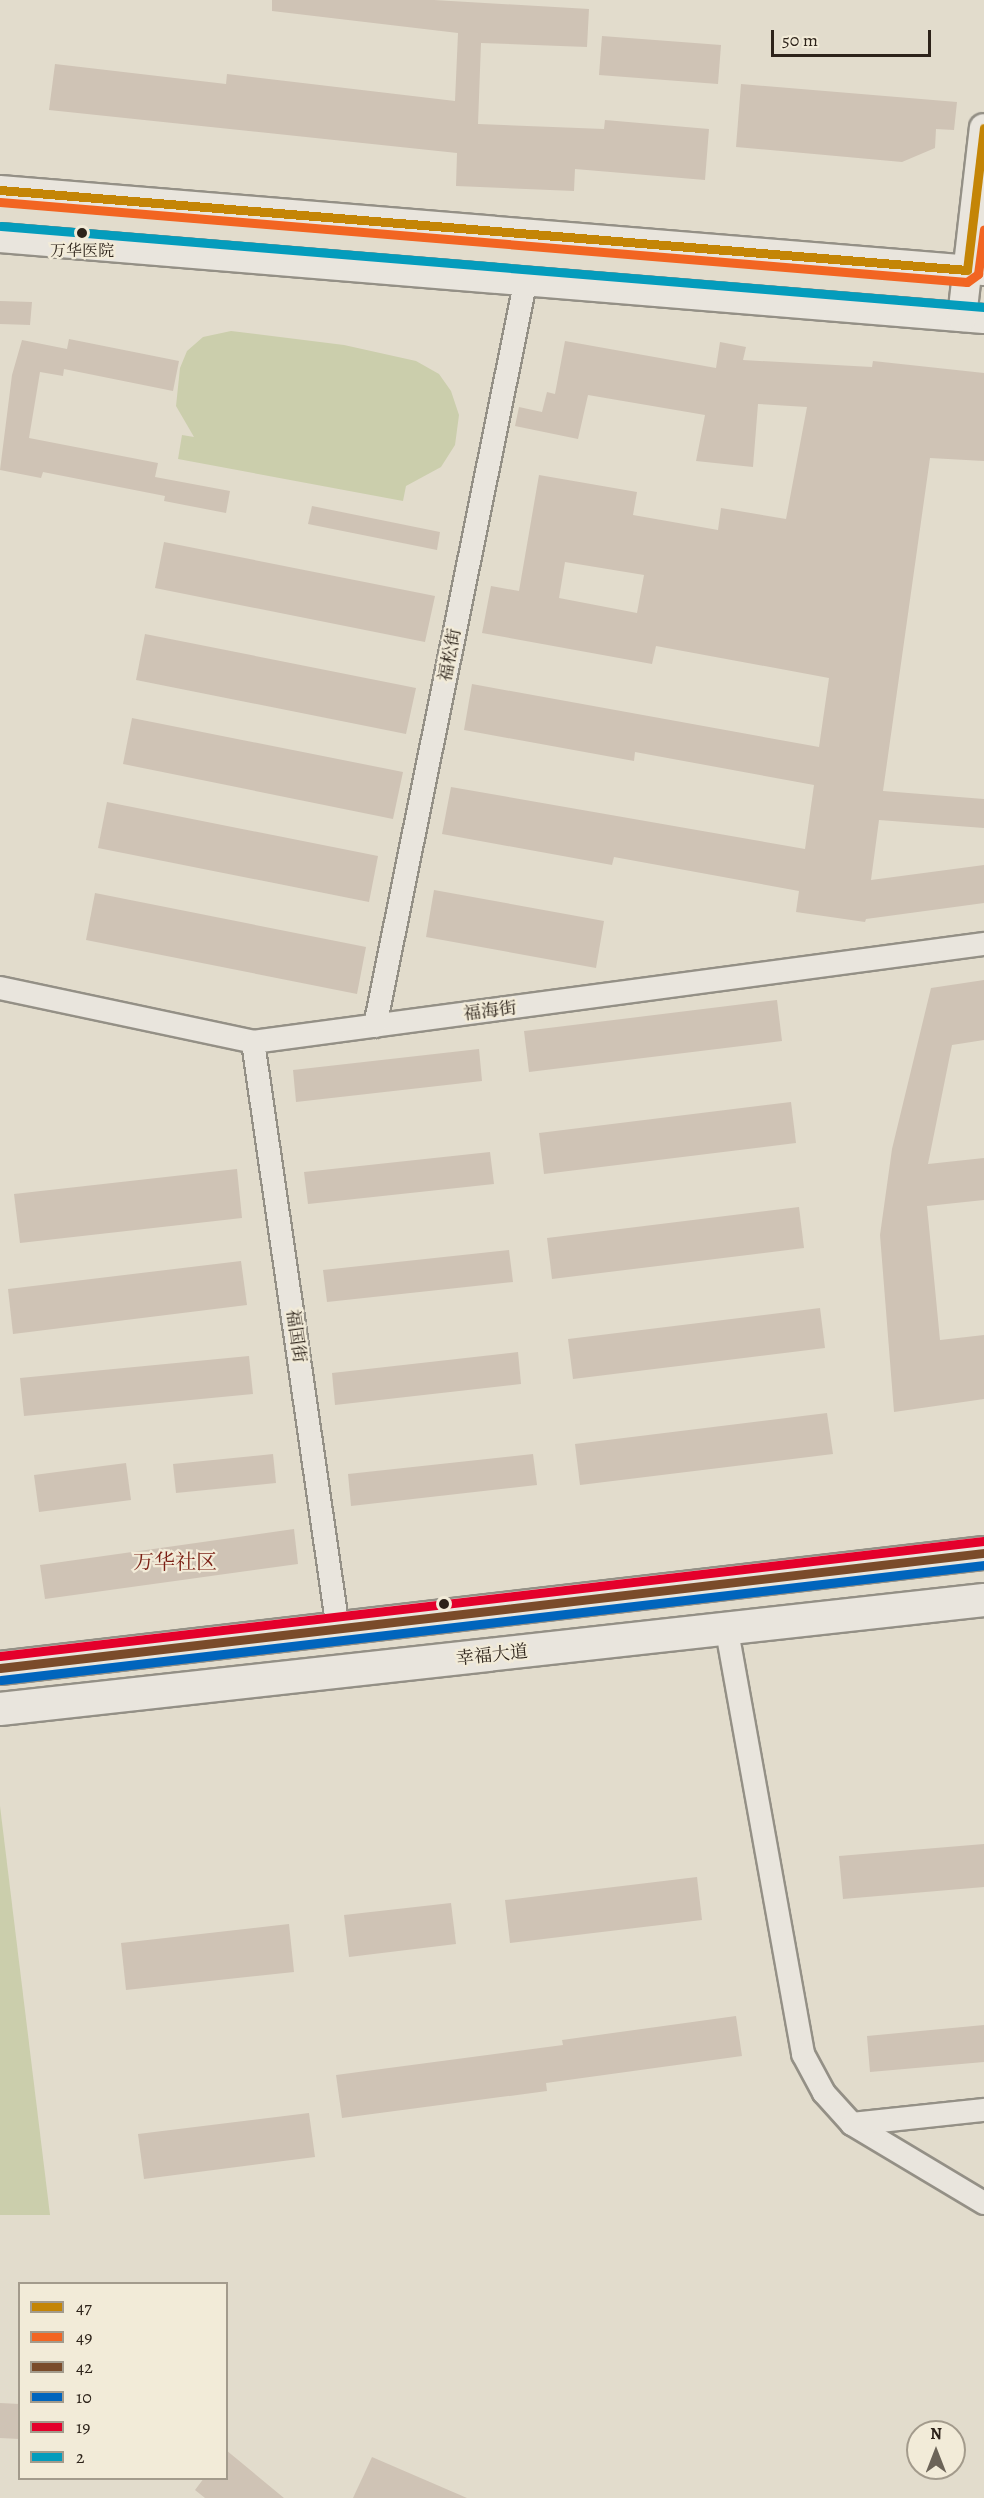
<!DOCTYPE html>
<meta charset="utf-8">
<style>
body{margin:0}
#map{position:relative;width:984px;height:2498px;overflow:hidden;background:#e2dccc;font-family:Alegreya,"Noto Serif SC",serif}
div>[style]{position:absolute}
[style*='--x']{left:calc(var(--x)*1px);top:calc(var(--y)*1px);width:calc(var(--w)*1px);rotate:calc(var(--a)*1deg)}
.green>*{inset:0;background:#cbceac}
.building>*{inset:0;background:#cfc3b5}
.roads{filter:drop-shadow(2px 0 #949086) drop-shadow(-2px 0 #949086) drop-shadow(0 2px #949086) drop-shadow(0 -2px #949086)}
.minor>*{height:22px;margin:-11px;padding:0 11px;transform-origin:11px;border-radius:11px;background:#e9e5dd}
.tertiary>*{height:28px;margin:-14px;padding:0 14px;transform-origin:14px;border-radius:14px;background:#e9e5dd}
.secondary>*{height:32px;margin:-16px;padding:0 16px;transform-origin:16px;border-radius:16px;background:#e9e5dd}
.bus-1>*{height:9px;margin:-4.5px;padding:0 4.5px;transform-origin:4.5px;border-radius:4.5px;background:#c48506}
.bus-2>*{height:9px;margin:-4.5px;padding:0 4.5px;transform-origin:4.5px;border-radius:4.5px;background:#f26522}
.bus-3>*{height:9px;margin:-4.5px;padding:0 4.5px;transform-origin:4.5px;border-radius:4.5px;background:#7a4b2a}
.bus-4>*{height:9px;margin:-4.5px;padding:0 4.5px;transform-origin:4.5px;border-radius:4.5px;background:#0065bd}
.bus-5>*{height:9px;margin:-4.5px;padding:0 4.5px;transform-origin:4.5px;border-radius:4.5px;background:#e4002b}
.bus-6>*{height:9px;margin:-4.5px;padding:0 4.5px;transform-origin:4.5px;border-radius:4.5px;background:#049cbc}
.dots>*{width:16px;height:16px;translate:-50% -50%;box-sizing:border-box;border:3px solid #f2ebd8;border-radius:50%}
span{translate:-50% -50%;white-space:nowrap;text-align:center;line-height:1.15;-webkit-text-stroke:4.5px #f2ebd8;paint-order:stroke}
.bus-label{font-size:16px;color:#2d231a}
.street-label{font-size:18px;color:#2d231a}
.quarter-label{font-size:21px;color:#7a1f14}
.legend{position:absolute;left:18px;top:2282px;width:210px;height:198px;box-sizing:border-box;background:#f2ebd8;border:2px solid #a39b8c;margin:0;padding:8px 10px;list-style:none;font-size:18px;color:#2d231a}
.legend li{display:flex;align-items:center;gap:12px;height:30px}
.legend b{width:30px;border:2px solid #a39b8c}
.north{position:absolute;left:906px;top:2420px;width:60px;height:60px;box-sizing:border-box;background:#f2ebd8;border:2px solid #a39b8c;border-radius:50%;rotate:0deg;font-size:16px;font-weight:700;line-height:24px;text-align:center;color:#2d231a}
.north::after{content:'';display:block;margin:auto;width:21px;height:27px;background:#6c6458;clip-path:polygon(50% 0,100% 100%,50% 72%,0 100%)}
.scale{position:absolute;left:771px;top:30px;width:160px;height:27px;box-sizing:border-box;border:3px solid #2d231a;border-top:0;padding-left:8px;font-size:18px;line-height:21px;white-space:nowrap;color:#2d231a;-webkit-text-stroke:4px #f2ebd8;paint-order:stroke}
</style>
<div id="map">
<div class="green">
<i style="clip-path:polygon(231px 331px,344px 345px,416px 361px,439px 374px,451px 391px,459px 415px,455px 445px,441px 467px,406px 486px,403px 501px,178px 459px,182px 435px,194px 437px,176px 406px,180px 368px,187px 351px,203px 337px)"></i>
<i style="clip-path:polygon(0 1806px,50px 2215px,0 2215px)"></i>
</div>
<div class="building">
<i style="clip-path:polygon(272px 0,434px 0,589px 9px,587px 47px,481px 43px,478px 124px,604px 129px,605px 120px,709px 129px,705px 180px,575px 169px,574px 191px,456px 186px,457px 153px,49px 110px,55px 64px,226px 84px,227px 74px,455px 101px,458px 33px,272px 11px)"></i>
<i style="clip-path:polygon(602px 36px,721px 45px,718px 84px,599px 75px)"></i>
<i style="clip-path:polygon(741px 84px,957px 102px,954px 130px,936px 129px,935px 148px,902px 162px,736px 147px)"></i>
<i style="clip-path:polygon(0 301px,32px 302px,30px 325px,0 324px)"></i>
<i style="clip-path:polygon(69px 339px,179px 361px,173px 391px,64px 369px,63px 376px,40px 372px,29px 438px,158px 463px,155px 477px,230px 491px,226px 513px,164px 501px,165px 496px,43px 472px,41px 478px,0 470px,12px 375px,22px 340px,67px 349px)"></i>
<i style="clip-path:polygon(evenodd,565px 341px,716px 368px,720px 342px,746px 347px,743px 360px,872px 367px,873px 361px,984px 373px,984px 461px,930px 458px,883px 791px,984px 799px,984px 828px,879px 820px,871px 880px,984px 865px,984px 903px,866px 919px,865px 922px,796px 912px,799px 891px,614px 857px,612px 865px,442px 834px,451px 787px,805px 849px,814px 785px,635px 752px,634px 761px,464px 730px,472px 684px,819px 747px,829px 678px,656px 646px,652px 664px,482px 633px,491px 586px,519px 591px,539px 475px,637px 492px,633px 515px,718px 530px,721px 508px,786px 519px,807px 407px,758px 404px,753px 467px,696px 461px,705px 415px,588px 395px,578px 439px,515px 426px,519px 407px,542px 412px,547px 392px,555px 394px,565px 341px,565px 562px,644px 575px,637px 613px,559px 598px,565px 562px)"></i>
<i style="clip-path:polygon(312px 506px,440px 532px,437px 550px,308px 524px)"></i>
<i style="clip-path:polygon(164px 542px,435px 596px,425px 642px,155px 588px)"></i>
<i style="clip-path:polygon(145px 634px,416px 688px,406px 734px,136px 680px)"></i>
<i style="clip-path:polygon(132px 718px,403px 772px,393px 819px,123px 764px)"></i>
<i style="clip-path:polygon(107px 802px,378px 856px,369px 902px,98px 848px)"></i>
<i style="clip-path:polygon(434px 890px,604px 921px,596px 968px,426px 937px)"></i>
<i style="clip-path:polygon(95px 893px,366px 947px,357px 994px,86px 940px)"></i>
<i style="clip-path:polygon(984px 980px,984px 1040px,952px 1045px,928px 1164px,984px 1158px,984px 1200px,927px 1206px,940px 1340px,984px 1335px,984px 1399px,894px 1412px,880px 1235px,892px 1149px,931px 988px)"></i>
<i style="clip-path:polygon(777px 1000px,782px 1041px,529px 1072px,524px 1031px)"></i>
<i style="clip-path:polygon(479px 1049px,482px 1081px,296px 1102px,293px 1070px)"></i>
<i style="clip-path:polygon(791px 1102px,796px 1143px,544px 1174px,539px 1133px)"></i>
<i style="clip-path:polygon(490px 1152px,494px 1184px,308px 1204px,304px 1172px)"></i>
<i style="clip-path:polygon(237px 1169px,242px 1218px,20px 1243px,14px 1194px)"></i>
<i style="clip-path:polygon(799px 1207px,804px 1248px,552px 1279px,547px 1238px)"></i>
<i style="clip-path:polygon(509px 1250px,513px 1282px,327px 1302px,323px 1270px)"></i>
<i style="clip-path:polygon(241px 1261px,247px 1305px,13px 1334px,8px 1289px)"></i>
<i style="clip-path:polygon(820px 1308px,825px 1348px,573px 1379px,568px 1339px)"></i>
<i style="clip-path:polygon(518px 1352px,521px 1384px,335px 1405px,332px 1373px)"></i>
<i style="clip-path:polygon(249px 1356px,253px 1394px,24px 1416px,20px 1378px)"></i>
<i style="clip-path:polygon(827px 1413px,833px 1454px,580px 1485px,575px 1444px)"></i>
<i style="clip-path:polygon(273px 1454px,276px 1483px,176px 1493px,173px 1464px)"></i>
<i style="clip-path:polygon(533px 1454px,537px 1485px,351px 1506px,348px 1474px)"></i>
<i style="clip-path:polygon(126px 1463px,131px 1500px,39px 1512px,34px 1475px)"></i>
<i style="clip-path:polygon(294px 1529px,298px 1564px,45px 1599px,40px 1565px)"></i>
<i style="clip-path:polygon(984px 1844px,984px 1887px,843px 1899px,839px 1856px)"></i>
<i style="clip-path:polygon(697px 1877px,702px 1920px,510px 1943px,505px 1900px)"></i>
<i style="clip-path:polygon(451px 1903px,456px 1944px,349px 1957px,344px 1915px)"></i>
<i style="clip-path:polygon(289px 1924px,294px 1972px,126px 1990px,121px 1943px)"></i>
<i style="clip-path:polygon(736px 2016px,742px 2056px,546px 2083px,547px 2091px,342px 2118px,336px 2075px,563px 2045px,562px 2040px)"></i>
<i style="clip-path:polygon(984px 2025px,984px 2062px,870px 2072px,867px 2036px)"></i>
<i style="clip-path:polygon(309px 2113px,315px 2157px,144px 2179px,138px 2134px)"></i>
<i style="clip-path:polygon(0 2403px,20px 2404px,20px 2439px,0 2438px)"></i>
<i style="clip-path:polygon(226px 2450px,284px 2498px,205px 2498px,195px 2490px,204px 2478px,226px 2478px)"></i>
<i style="clip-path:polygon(372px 2457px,467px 2498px,353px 2498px)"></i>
</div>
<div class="roads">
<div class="minor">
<i style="--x:0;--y:988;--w:259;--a:12"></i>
<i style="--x:253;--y:1042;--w:738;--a:-7.64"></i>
<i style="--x:375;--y:1026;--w:757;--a:-78.57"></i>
<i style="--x:253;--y:1042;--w:593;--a:81.76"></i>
<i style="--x:727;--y:1631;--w:430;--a:79.8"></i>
<i style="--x:803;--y:2054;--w:44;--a:61.7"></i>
<i style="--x:824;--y:2093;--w:42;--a:47.9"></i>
<i style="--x:852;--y:2124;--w:154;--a:30.9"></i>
<i style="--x:852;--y:2124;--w:133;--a:-6.1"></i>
</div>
<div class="tertiary">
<i style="--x:0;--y:190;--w:987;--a:4.71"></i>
<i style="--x:0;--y:238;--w:987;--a:4.71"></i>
<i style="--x:962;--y:317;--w:190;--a:-83.4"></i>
</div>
<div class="secondary">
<i style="--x:0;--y:1668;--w:991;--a:-6.67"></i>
<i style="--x:0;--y:1709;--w:990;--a:-6.32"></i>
</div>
</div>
<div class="bus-1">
<i style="--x:0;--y:190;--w:970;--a:4.73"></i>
<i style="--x:967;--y:270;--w:143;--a:-83.2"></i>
</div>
<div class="bus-2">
<i style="--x:0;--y:202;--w:970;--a:4.73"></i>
<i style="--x:967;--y:282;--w:14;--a:-36"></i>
<i style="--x:978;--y:274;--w:45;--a:-82.4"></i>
</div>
<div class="bus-3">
<i style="--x:0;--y:1668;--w:991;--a:-6.67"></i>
</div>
<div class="bus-4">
<i style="--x:1;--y:1680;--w:990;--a:-6.67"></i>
</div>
<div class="bus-5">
<i style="--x:0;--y:1656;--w:990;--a:-6.67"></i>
</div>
<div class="bus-6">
<i style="--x:1;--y:226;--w:986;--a:4.71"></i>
</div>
<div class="dots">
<i style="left:82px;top:233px;background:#2d231a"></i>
<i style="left:444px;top:1604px;background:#2d231a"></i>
</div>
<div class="bus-label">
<span style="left:82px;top:251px">万华医院</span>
</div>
<div class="street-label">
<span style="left:450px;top:655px;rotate:-79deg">福松街</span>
<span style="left:490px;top:1011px;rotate:-7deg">福海街</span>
<span style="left:296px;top:1336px;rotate:82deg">福国街</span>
<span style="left:492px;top:1655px;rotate:-6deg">幸福大道</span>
</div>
<div class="quarter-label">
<span style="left:175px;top:1562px">万华社区</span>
</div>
<ul class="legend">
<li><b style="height:8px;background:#c48506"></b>47</li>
<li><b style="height:8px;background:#f26522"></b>49</li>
<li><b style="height:8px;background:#7a4b2a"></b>42</li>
<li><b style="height:8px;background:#0065bd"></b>10</li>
<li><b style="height:8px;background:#e4002b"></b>19</li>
<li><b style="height:8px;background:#049cbc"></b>2</li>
</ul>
<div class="north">N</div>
<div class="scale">50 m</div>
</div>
